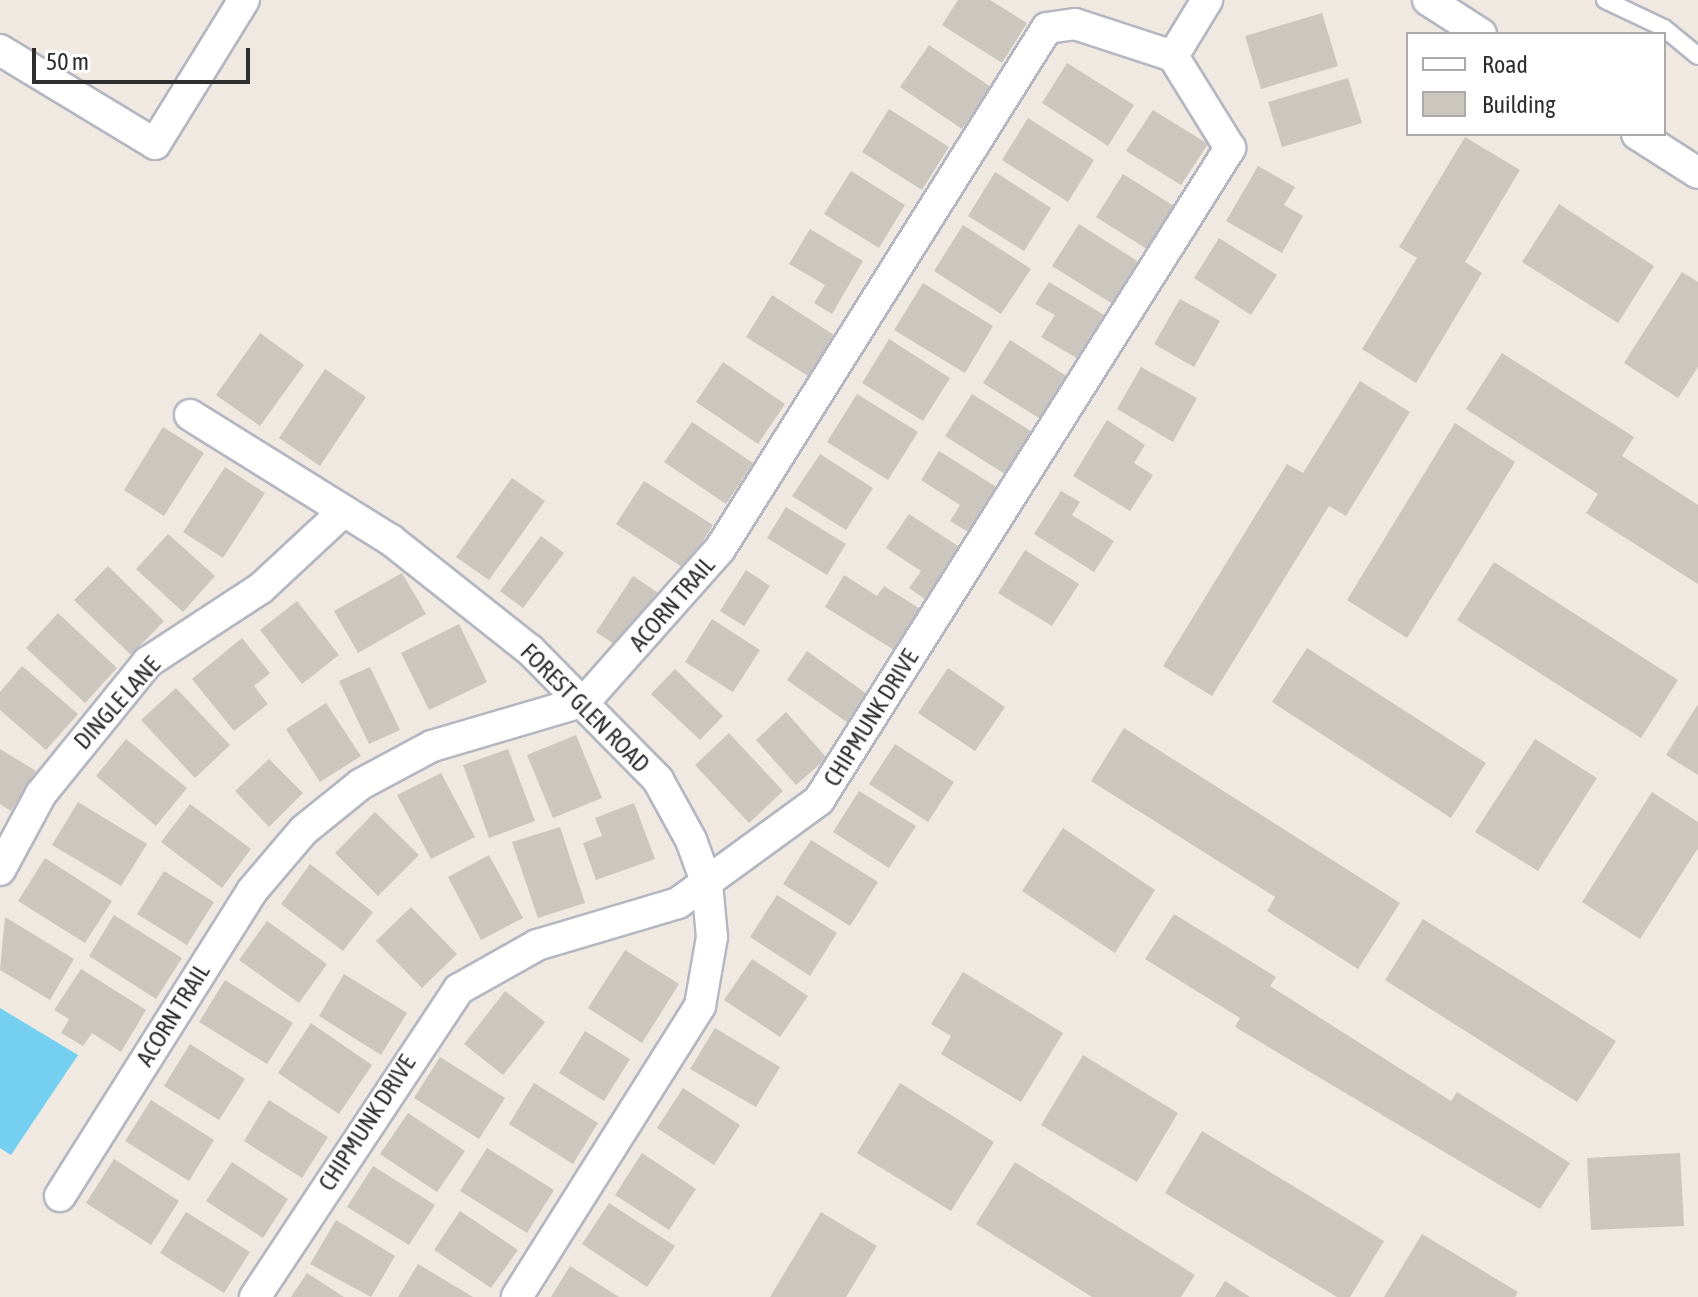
<!DOCTYPE html>
<style>
body{margin:0}
#map{position:relative;width:1698px;height:1297px;overflow:hidden;background:#efe9e1;font-family:"Asap Condensed",sans-serif}
div>[style]{position:absolute}
[style*='--x']{left:calc(var(--x)*1px);top:calc(var(--y)*1px);width:calc(var(--w)*1px);rotate:calc(var(--a)*1deg)}
.water>*{inset:0;background:#75cff0}
.building>*{inset:0;background:#cbc7bf}
.roads{filter:drop-shadow(2px 0 #b4b7c1) drop-shadow(-2px 0 #b4b7c1) drop-shadow(0 2px #b4b7c1) drop-shadow(0 -2px #b4b7c1)}
.service>*{height:16px;margin:-8px;padding:0 8px;transform-origin:8px;border-radius:8px;background:#fff}
.minor>*{height:30px;margin:-15px;padding:0 15px;transform-origin:15px;border-radius:15px;background:#fff}
span{translate:-50% -50%;white-space:nowrap;text-align:center;line-height:1.15;-webkit-text-stroke:6px #fff;paint-order:stroke}
.street-label{font-size:24px;color:#2e2e2e}
.legend{position:absolute;left:1406px;top:32px;width:260px;height:104px;box-sizing:border-box;background:#fff;border:2px solid #ababab;margin:0;padding:10px 14px;list-style:none;font-size:24px;color:#2e2e2e}
.legend li{display:flex;align-items:center;gap:16px;height:40px}
.legend b{width:40px;border:2px solid #ababab}
.scale{position:absolute;left:32px;top:48px;width:218px;height:36px;box-sizing:border-box;border:4px solid #2e2e2e;border-top:0;padding-left:10px;font-size:24px;line-height:28px;white-space:nowrap;color:#2e2e2e;-webkit-text-stroke:6px #fff;paint-order:stroke}
</style>
<div id="map">
<div class="water">
<i style="clip-path:polygon(0 1008px,78px 1055px,11px 1155px,0 1148px)"></i>
</div>
<div class="building">
<i style="clip-path:polygon(958px 0,990px 0,1027px 23px,1002px 63px,942px 25px)"></i>
<i style="clip-path:polygon(1322px 13px,1338px 66px,1261px 89px,1245px 36px)"></i>
<i style="clip-path:polygon(929px 45px,991px 87px,962px 129px,900px 87px)"></i>
<i style="clip-path:polygon(1067px 63px,1134px 105px,1108px 146px,1042px 103px)"></i>
<i style="clip-path:polygon(1348px 78px,1362px 123px,1282px 147px,1268px 102px)"></i>
<i style="clip-path:polygon(889px 109px,949px 147px,922px 190px,862px 152px)"></i>
<i style="clip-path:polygon(1153px 110px,1208px 144px,1181px 185px,1126px 151px)"></i>
<i style="clip-path:polygon(1028px 118px,1094px 160px,1068px 202px,1002px 160px)"></i>
<i style="clip-path:polygon(1465px 137px,1520px 170px,1465px 262px,1482px 273px,1416px 383px,1362px 349px,1417px 258px,1399px 247px)"></i>
<i style="clip-path:polygon(1258px 166px,1295px 187px,1284px 205px,1303px 216px,1282px 253px,1226px 221px)"></i>
<i style="clip-path:polygon(851px 171px,905px 205px,879px 248px,824px 214px)"></i>
<i style="clip-path:polygon(995px 172px,1051px 208px,1024px 251px,968px 216px)"></i>
<i style="clip-path:polygon(1123px 174px,1177px 208px,1150px 251px,1096px 217px)"></i>
<i style="clip-path:polygon(1559px 204px,1654px 266px,1618px 323px,1522px 262px)"></i>
<i style="clip-path:polygon(1079px 224px,1142px 264px,1116px 306px,1052px 266px)"></i>
<i style="clip-path:polygon(963px 225px,1031px 269px,1001px 314px,934px 271px)"></i>
<i style="clip-path:polygon(810px 229px,863px 261px,832px 314px,814px 303px,825px 285px,789px 264px)"></i>
<i style="clip-path:polygon(1219px 238px,1277px 275px,1251px 315px,1194px 278px)"></i>
<i style="clip-path:polygon(1682px 272px,1698px 282px,1698px 367px,1678px 398px,1624px 363px)"></i>
<i style="clip-path:polygon(1049px 282px,1106px 316px,1080px 360px,1041px 337px,1055px 315px,1035px 304px)"></i>
<i style="clip-path:polygon(923px 283px,993px 326px,965px 373px,894px 330px)"></i>
<i style="clip-path:polygon(772px 295px,834px 335px,808px 376px,746px 337px)"></i>
<i style="clip-path:polygon(1180px 299px,1220px 321px,1194px 367px,1154px 344px)"></i>
<i style="clip-path:polygon(260px 333px,304px 365px,260px 426px,216px 395px)"></i>
<i style="clip-path:polygon(889px 339px,950px 378px,923px 421px,862px 383px)"></i>
<i style="clip-path:polygon(1010px 340px,1068px 377px,1042px 420px,983px 383px)"></i>
<i style="clip-path:polygon(1502px 353px,1634px 437px,1622px 456px,1698px 505px,1698px 584px,1586px 513px,1598px 494px,1466px 409px)"></i>
<i style="clip-path:polygon(723px 362px,785px 404px,758px 444px,696px 402px)"></i>
<i style="clip-path:polygon(1141px 367px,1197px 398px,1173px 442px,1117px 409px)"></i>
<i style="clip-path:polygon(325px 369px,366px 397px,320px 466px,279px 438px)"></i>
<i style="clip-path:polygon(1360px 381px,1410px 412px,1346px 516px,1329px 506px,1212px 696px,1163px 666px,1287px 464px,1303px 473px)"></i>
<i style="clip-path:polygon(857px 394px,918px 432px,888px 480px,827px 442px)"></i>
<i style="clip-path:polygon(972px 394px,1034px 433px,1008px 476px,945px 436px)"></i>
<i style="clip-path:polygon(1107px 420px,1145px 445px,1134px 463px,1153px 475px,1130px 511px,1073px 476px)"></i>
<i style="clip-path:polygon(692px 422px,753px 463px,726px 504px,664px 462px)"></i>
<i style="clip-path:polygon(1455px 423px,1515px 462px,1407px 638px,1347px 600px)"></i>
<i style="clip-path:polygon(163px 427px,204px 453px,164px 516px,124px 490px)"></i>
<i style="clip-path:polygon(939px 451px,998px 488px,970px 533px,950px 521px,960px 505px,921px 480px)"></i>
<i style="clip-path:polygon(820px 454px,873px 488px,846px 530px,792px 496px)"></i>
<i style="clip-path:polygon(225px 467px,265px 493px,223px 558px,183px 532px)"></i>
<i style="clip-path:polygon(512px 478px,545px 501px,489px 580px,456px 557px)"></i>
<i style="clip-path:polygon(644px 481px,713px 525px,685px 569px,616px 524px)"></i>
<i style="clip-path:polygon(1061px 491px,1080px 502px,1072px 515px,1114px 541px,1094px 572px,1034px 534px)"></i>
<i style="clip-path:polygon(786px 507px,846px 544px,827px 575px,767px 538px)"></i>
<i style="clip-path:polygon(909px 514px,961px 548px,926px 600px,909px 588px,921px 571px,886px 548px)"></i>
<i style="clip-path:polygon(168px 534px,215px 576px,183px 612px,136px 569px)"></i>
<i style="clip-path:polygon(541px 536px,564px 553px,523px 608px,500px 591px)"></i>
<i style="clip-path:polygon(1025px 550px,1079px 584px,1052px 626px,998px 593px)"></i>
<i style="clip-path:polygon(1494px 562px,1678px 680px,1641px 738px,1457px 620px)"></i>
<i style="clip-path:polygon(108px 566px,164px 621px,131px 655px,74px 600px)"></i>
<i style="clip-path:polygon(746px 570px,770px 586px,744px 626px,720px 611px)"></i>
<i style="clip-path:polygon(402px 573px,426px 614px,358px 653px,334px 611px)"></i>
<i style="clip-path:polygon(844px 575px,877px 596px,884px 586px,925px 612px,899px 653px,825px 607px)"></i>
<i style="clip-path:polygon(633px 576px,660px 594px,623px 650px,596px 632px)"></i>
<i style="clip-path:polygon(297px 601px,339px 655px,302px 684px,260px 630px)"></i>
<i style="clip-path:polygon(58px 613px,117px 668px,85px 703px,26px 648px)"></i>
<i style="clip-path:polygon(712px 619px,760px 650px,733px 692px,685px 662px)"></i>
<i style="clip-path:polygon(459px 624px,487px 682px,429px 710px,401px 653px)"></i>
<i style="clip-path:polygon(242px 638px,270px 673px,254px 686px,268px 704px,234px 731px,192px 679px)"></i>
<i style="clip-path:polygon(1307px 648px,1486px 763px,1451px 818px,1272px 702px)"></i>
<i style="clip-path:polygon(807px 651px,871px 697px,851px 725px,787px 680px)"></i>
<i style="clip-path:polygon(22px 666px,78px 714px,46px 750px,0 710px,0 692px)"></i>
<i style="clip-path:polygon(370px 667px,400px 730px,369px 744px,339px 681px)"></i>
<i style="clip-path:polygon(948px 668px,1005px 707px,975px 751px,918px 713px)"></i>
<i style="clip-path:polygon(675px 669px,723px 716px,700px 740px,651px 694px)"></i>
<i style="clip-path:polygon(176px 688px,230px 745px,195px 778px,141px 720px)"></i>
<i style="clip-path:polygon(326px 703px,361px 756px,320px 782px,286px 729px)"></i>
<i style="clip-path:polygon(1698px 704px,1698px 775px,1666px 755px)"></i>
<i style="clip-path:polygon(786px 712px,827px 758px,796px 785px,756px 740px)"></i>
<i style="clip-path:polygon(1124px 728px,1400px 903px,1358px 969px,1267px 911px,1275px 897px,1091px 781px)"></i>
<i style="clip-path:polygon(729px 733px,783px 791px,749px 823px,695px 765px)"></i>
<i style="clip-path:polygon(576px 735px,602px 798px,553px 818px,527px 755px)"></i>
<i style="clip-path:polygon(126px 739px,187px 788px,156px 826px,96px 776px)"></i>
<i style="clip-path:polygon(1535px 739px,1597px 778px,1538px 871px,1475px 832px)"></i>
<i style="clip-path:polygon(895px 744px,954px 782px,928px 822px,869px 784px)"></i>
<i style="clip-path:polygon(0 749px,36px 771px,11px 811px,0 804px)"></i>
<i style="clip-path:polygon(508px 749px,535px 821px,489px 838px,463px 765px)"></i>
<i style="clip-path:polygon(269px 759px,303px 793px,269px 827px,235px 791px)"></i>
<i style="clip-path:polygon(441px 773px,475px 837px,431px 859px,397px 795px)"></i>
<i style="clip-path:polygon(859px 791px,916px 826px,889px 868px,833px 832px)"></i>
<i style="clip-path:polygon(1652px 792px,1698px 822px,1698px 848px,1640px 939px,1582px 902px)"></i>
<i style="clip-path:polygon(78px 802px,147px 844px,121px 886px,52px 845px)"></i>
<i style="clip-path:polygon(634px 803px,655px 859px,596px 880px,583px 843px,602px 836px,595px 818px)"></i>
<i style="clip-path:polygon(190px 804px,251px 849px,222px 888px,161px 842px)"></i>
<i style="clip-path:polygon(375px 812px,419px 855px,378px 896px,335px 853px)"></i>
<i style="clip-path:polygon(560px 827px,585px 903px,538px 918px,512px 842px)"></i>
<i style="clip-path:polygon(1063px 828px,1155px 890px,1115px 953px,1022px 891px)"></i>
<i style="clip-path:polygon(811px 840px,878px 882px,850px 926px,783px 884px)"></i>
<i style="clip-path:polygon(489px 855px,523px 918px,481px 940px,448px 877px)"></i>
<i style="clip-path:polygon(45px 858px,112px 901px,85px 943px,18px 901px)"></i>
<i style="clip-path:polygon(310px 864px,373px 912px,343px 951px,281px 904px)"></i>
<i style="clip-path:polygon(164px 871px,214px 902px,187px 945px,137px 914px)"></i>
<i style="clip-path:polygon(777px 895px,837px 933px,810px 976px,750px 937px)"></i>
<i style="clip-path:polygon(411px 907px,457px 954px,422px 988px,376px 941px)"></i>
<i style="clip-path:polygon(1174px 914px,1276px 977px,1270px 986px,1451px 1101px,1457px 1092px,1570px 1163px,1540px 1209px,1235px 1027px,1240px 1018px,1145px 959px)"></i>
<i style="clip-path:polygon(114px 915px,182px 958px,156px 999px,89px 956px)"></i>
<i style="clip-path:polygon(5px 917px,74px 959px,50px 1000px,0 970px)"></i>
<i style="clip-path:polygon(1423px 919px,1616px 1041px,1577px 1102px,1385px 980px)"></i>
<i style="clip-path:polygon(267px 921px,327px 964px,299px 1003px,239px 960px)"></i>
<i style="clip-path:polygon(625px 950px,679px 984px,642px 1043px,588px 1008px)"></i>
<i style="clip-path:polygon(752px 959px,808px 996px,780px 1037px,724px 1000px)"></i>
<i style="clip-path:polygon(81px 969px,146px 1010px,121px 1052px,92px 1033px,83px 1046px,61px 1033px,69px 1019px,54px 1010px)"></i>
<i style="clip-path:polygon(963px 972px,1063px 1033px,1021px 1102px,941px 1054px,951px 1036px,931px 1024px)"></i>
<i style="clip-path:polygon(344px 974px,407px 1013px,381px 1055px,319px 1016px)"></i>
<i style="clip-path:polygon(225px 980px,293px 1023px,267px 1064px,199px 1022px)"></i>
<i style="clip-path:polygon(505px 991px,545px 1022px,503px 1075px,464px 1044px)"></i>
<i style="clip-path:polygon(311px 1023px,372px 1065px,339px 1114px,278px 1073px)"></i>
<i style="clip-path:polygon(715px 1028px,780px 1067px,756px 1107px,690px 1069px)"></i>
<i style="clip-path:polygon(585px 1031px,630px 1059px,604px 1101px,559px 1073px)"></i>
<i style="clip-path:polygon(190px 1044px,245px 1079px,219px 1120px,164px 1086px)"></i>
<i style="clip-path:polygon(1083px 1055px,1178px 1113px,1137px 1182px,1041px 1125px)"></i>
<i style="clip-path:polygon(440px 1057px,505px 1098px,479px 1139px,414px 1098px)"></i>
<i style="clip-path:polygon(534px 1083px,598px 1123px,573px 1164px,509px 1124px)"></i>
<i style="clip-path:polygon(900px 1083px,994px 1142px,951px 1211px,857px 1153px)"></i>
<i style="clip-path:polygon(683px 1088px,740px 1125px,714px 1165px,657px 1128px)"></i>
<i style="clip-path:polygon(151px 1100px,214px 1140px,189px 1181px,125px 1141px)"></i>
<i style="clip-path:polygon(269px 1100px,328px 1137px,302px 1178px,244px 1141px)"></i>
<i style="clip-path:polygon(408px 1113px,465px 1151px,437px 1192px,380px 1154px)"></i>
<i style="clip-path:polygon(1202px 1131px,1384px 1241px,1350px 1297px,1337px 1297px,1165px 1193px)"></i>
<i style="clip-path:polygon(487px 1148px,554px 1190px,527px 1233px,460px 1191px)"></i>
<i style="clip-path:polygon(642px 1153px,696px 1189px,669px 1230px,615px 1195px)"></i>
<i style="clip-path:polygon(1680px 1153px,1684px 1226px,1591px 1230px,1587px 1158px)"></i>
<i style="clip-path:polygon(114px 1159px,179px 1201px,151px 1245px,86px 1203px)"></i>
<i style="clip-path:polygon(232px 1162px,288px 1199px,263px 1238px,206px 1201px)"></i>
<i style="clip-path:polygon(1015px 1162px,1195px 1275px,1181px 1297px,1092px 1297px,976px 1224px)"></i>
<i style="clip-path:polygon(373px 1166px,435px 1205px,409px 1245px,347px 1207px)"></i>
<i style="clip-path:polygon(609px 1203px,675px 1246px,647px 1287px,582px 1244px)"></i>
<i style="clip-path:polygon(460px 1211px,518px 1250px,491px 1288px,434px 1250px)"></i>
<i style="clip-path:polygon(186px 1212px,250px 1252px,224px 1293px,160px 1253px)"></i>
<i style="clip-path:polygon(821px 1212px,877px 1246px,846px 1297px,770px 1297px)"></i>
<i style="clip-path:polygon(336px 1220px,395px 1256px,371px 1297px,310px 1264px)"></i>
<i style="clip-path:polygon(1422px 1234px,1518px 1292px,1515px 1297px,1384px 1297px)"></i>
<i style="clip-path:polygon(418px 1264px,473px 1297px,398px 1297px)"></i>
<i style="clip-path:polygon(570px 1266px,619px 1297px,551px 1297px)"></i>
<i style="clip-path:polygon(307px 1273px,344px 1297px,291px 1297px)"></i>
<i style="clip-path:polygon(1225px 1281px,1250px 1297px,1215px 1297px)"></i>
</div>
<div class="roads">
<div class="service">
<i style="--x:1605;--y:0;--w:65;--a:25.4"></i>
<i style="--x:1664;--y:28;--w:44;--a:39.5"></i>
</div>
<div class="minor">
<i style="--x:1428;--y:0;--w:63;--a:32.7"></i>
<i style="--x:0;--y:50;--w:181;--a:31.2"></i>
<i style="--x:155;--y:144;--w:169;--a:-58.3"></i>
<i style="--x:1637;--y:134;--w:72;--a:32.6"></i>
<i style="--x:190;--y:415;--w:237;--a:31.9"></i>
<i style="--x:391;--y:540;--w:177;--a:38.4"></i>
<i style="--x:530;--y:650;--w:182;--a:45.4"></i>
<i style="--x:658;--y:780;--w:68;--a:61.2"></i>
<i style="--x:691;--y:840;--w:47;--a:70"></i>
<i style="--x:707;--y:884;--w:53;--a:84.6"></i>
<i style="--x:712;--y:937;--w:70;--a:99.9"></i>
<i style="--x:700;--y:1006;--w:344;--a:122.2"></i>
<i style="--x:0;--y:870;--w:86;--a:-61.7"></i>
<i style="--x:41;--y:794;--w:170;--a:-51"></i>
<i style="--x:148;--y:662;--w:135;--a:-33.2"></i>
<i style="--x:261;--y:588;--w:113;--a:-42.9"></i>
<i style="--x:60;--y:1196;--w:360;--a:-57.8"></i>
<i style="--x:252;--y:891;--w:80;--a:-49.6"></i>
<i style="--x:304;--y:830;--w:73;--a:-38.9"></i>
<i style="--x:361;--y:784;--w:81;--a:-28.2"></i>
<i style="--x:432;--y:746;--w:159;--a:-16.4"></i>
<i style="--x:585;--y:701;--w:203;--a:-48.4"></i>
<i style="--x:720;--y:549;--w:615;--a:-57.89"></i>
<i style="--x:1047;--y:28;--w:28;--a:-8"></i>
<i style="--x:1075;--y:24;--w:103;--a:18.1"></i>
<i style="--x:1173;--y:56;--w:66;--a:-58.7"></i>
<i style="--x:255;--y:1297;--w:369;--a:-56.5"></i>
<i style="--x:459;--y:989;--w:90;--a:-29.4"></i>
<i style="--x:537;--y:945;--w:147;--a:-16.6"></i>
<i style="--x:678;--y:903;--w:175;--a:-36.1"></i>
<i style="--x:819;--y:800;--w:771;--a:-57.77"></i>
<i style="--x:1230;--y:148;--w:108;--a:-121.8"></i>
</div>
</div>
<div class="street-label">
<span style="left:672px;top:604px;rotate:-49deg">ACORN TRAIL</span>
<span style="left:117px;top:703px;rotate:-48deg">DINGLE LANE</span>
<span style="left:585px;top:708px;rotate:45deg">FOREST GLEN ROAD</span>
<span style="left:871px;top:718px;rotate:-58deg">CHIPMUNK DRIVE</span>
<span style="left:173px;top:1015px;rotate:-58deg">ACORN TRAIL</span>
<span style="left:367px;top:1123px;rotate:-57deg">CHIPMUNK DRIVE</span>
</div>
<ul class="legend">
<li><b style="height:10px;background:#fff"></b>Road</li>
<li><b style="height:22px;background:#cbc7bf"></b>Building</li>
</ul>
<div class="scale">50 m</div>
</div>
